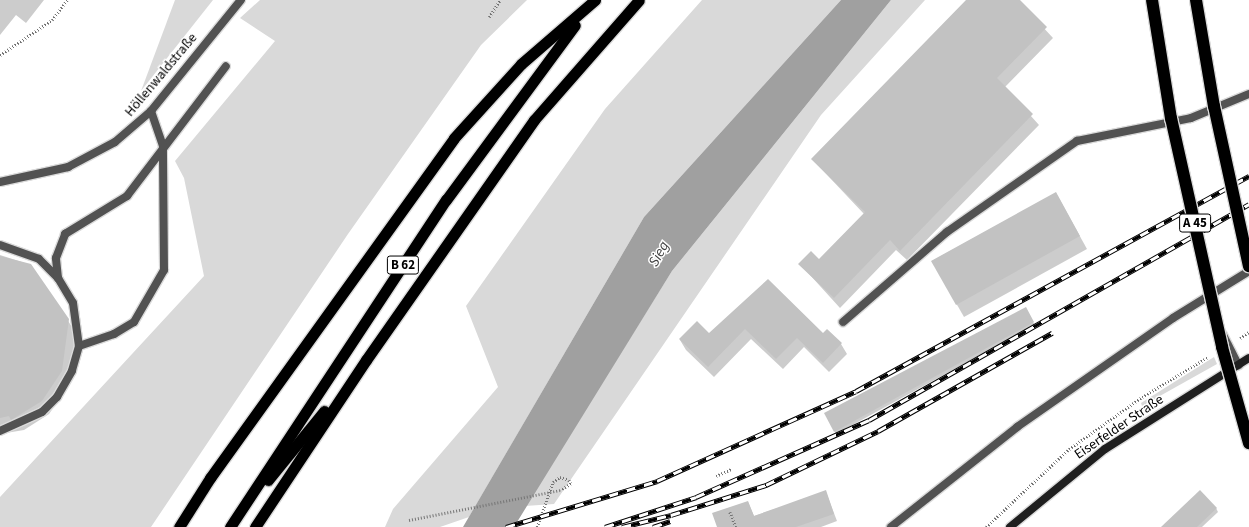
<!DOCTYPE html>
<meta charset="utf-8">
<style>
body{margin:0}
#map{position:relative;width:1249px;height:527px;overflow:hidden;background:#fff;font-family:"Source Sans 3",sans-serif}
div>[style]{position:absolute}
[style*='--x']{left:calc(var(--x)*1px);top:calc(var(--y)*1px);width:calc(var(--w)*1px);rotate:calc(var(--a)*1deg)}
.green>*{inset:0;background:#d9d9d9}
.water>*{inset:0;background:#a0a0a0}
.shadow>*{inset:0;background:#0003}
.building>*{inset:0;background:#c2c2c2}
.path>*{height:2.5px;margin-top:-1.25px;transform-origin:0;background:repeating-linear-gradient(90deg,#747474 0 1px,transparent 0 3px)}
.roads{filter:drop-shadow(1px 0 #dbdbdb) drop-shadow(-1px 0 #dbdbdb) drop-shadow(0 1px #dbdbdb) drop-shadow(0 -1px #dbdbdb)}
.service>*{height:8px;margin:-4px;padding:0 4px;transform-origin:4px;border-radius:4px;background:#525252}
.minor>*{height:8px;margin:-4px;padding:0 4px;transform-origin:4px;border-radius:4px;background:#525252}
.tertiary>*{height:8px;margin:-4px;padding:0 4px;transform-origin:4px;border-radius:4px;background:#525252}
.secondary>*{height:8px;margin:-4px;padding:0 4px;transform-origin:4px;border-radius:4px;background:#1f1f1f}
.trunk>*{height:11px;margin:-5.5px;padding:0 5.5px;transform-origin:5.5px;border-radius:5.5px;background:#000}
.rail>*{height:4.5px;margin-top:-2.25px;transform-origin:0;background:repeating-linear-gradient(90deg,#fff 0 9px,#000 0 18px);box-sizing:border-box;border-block:1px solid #000}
.path-bridge>*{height:2.5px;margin-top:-1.25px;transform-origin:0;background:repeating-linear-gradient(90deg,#747474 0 1px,transparent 0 3px)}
.bridges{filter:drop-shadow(1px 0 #dbdbdb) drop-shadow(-1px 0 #dbdbdb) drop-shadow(0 1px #dbdbdb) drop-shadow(0 -1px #dbdbdb)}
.motorway-bridge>*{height:12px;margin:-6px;padding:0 6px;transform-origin:6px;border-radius:6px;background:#000}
span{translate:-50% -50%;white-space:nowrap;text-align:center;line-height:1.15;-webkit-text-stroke:3px #fff;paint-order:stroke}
.shield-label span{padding:1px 3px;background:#fff;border:1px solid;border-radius:3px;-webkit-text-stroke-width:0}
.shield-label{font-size:13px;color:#000;font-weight:700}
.street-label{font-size:14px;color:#000}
.water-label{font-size:15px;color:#414141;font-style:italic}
</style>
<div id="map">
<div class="green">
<i style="clip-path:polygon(175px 0,213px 0,141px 91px)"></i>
<i style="clip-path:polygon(260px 0,527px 0,481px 45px,348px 234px,151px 527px,0 527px,0 497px,204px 276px,184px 178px,175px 161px,275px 41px,240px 18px)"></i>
<i style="clip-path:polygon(702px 0,841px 0,644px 217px,469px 517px,440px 527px,385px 527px,393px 509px,498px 387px,466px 306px,605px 109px)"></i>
<i style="clip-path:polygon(891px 0,925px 0,821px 115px,554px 504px,525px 506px,672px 271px)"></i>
<i style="clip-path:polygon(1214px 357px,1217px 364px,1142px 406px,1141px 403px)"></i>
</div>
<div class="water">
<i style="clip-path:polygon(841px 0,891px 0,672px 271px,514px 527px,463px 527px,644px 217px)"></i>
</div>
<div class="shadow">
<i style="clip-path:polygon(0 0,44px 0,26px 23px,16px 15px,0 35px)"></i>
<i style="clip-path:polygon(968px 0,1018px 0,1053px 38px,1005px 87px,1039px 125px,907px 260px,896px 250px,840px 308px,800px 264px,819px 260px,864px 214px,813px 160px)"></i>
<i style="clip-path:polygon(1056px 193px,1087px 249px,964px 317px,932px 261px)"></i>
<i style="clip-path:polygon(0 255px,31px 265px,76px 333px,69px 385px,49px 414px,24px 430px,0 434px)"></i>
<i style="clip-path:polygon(768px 281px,823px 334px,841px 344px,847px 354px,829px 372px,804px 347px,783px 369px,751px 339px,714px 377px,686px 350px,680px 340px,709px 335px)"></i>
<i style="clip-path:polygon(1025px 309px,1035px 325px,836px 434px,826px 414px)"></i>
<i style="clip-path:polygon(826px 492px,837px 521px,821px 527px,718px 527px,748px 502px,754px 516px)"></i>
<i style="clip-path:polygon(1216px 508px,1218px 512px,1202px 527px,1167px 527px)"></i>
</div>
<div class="building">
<i style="clip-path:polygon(966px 0,1020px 0,1047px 27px,997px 78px,1033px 114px,900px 251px,890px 240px,834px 298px,798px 264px,811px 251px,819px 259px,865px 212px,811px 159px)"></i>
<i style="clip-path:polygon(1056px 192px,1080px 236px,956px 305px,931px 261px)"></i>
<i style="clip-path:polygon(0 256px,31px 264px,69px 319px,62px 371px,42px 401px,11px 420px,9px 416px,0 418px)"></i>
<i style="clip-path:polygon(768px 279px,823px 333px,827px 329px,842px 343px,823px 363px,797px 338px,776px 359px,745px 329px,708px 367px,679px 339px,697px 321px,709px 333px)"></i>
<i style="clip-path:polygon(1026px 307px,1034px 322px,834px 432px,824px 413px)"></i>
<i style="clip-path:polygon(826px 490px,834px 514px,796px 527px,717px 527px,712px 513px,748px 501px,754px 516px)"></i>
<i style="clip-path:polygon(1200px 490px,1217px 508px,1197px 527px,1161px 527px)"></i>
</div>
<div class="path">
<i style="--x:489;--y:17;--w:20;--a:-57"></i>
<i style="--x:0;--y:55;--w:63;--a:-33.9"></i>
<i style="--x:52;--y:20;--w:25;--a:-53"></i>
<i style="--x:1240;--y:338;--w:11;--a:-34"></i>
<i style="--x:716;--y:476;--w:17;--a:-25"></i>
<i style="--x:730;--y:512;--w:16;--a:68"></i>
<i style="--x:537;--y:527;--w:48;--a:-70.4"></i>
<i style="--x:553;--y:482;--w:9;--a:-36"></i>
<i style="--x:560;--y:477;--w:9;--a:18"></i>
<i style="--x:569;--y:480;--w:4;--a:63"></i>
<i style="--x:571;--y:484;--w:12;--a:149"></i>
<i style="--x:986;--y:527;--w:114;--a:-43.2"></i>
<i style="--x:1069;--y:449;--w:90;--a:-35.5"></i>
<i style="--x:1142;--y:397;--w:77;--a:-31.2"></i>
</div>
<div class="roads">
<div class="service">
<i style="--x:0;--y:245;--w:41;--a:19.7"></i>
<i style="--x:39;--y:259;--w:27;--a:45"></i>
<i style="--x:58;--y:278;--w:29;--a:59"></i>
<i style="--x:73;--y:303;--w:43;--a:82.1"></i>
<i style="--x:79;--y:346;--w:26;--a:106"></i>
<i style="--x:72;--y:371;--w:30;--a:120"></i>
<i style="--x:57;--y:397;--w:21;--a:135"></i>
<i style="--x:42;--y:412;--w:46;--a:155.7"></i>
<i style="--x:58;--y:278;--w:20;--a:-96"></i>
<i style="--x:56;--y:258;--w:26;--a:-69"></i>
<i style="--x:65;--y:234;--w:73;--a:-31.5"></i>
<i style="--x:127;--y:196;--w:163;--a:-52.7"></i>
<i style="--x:843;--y:322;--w:138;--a:-40.9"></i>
<i style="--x:947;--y:232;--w:159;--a:-35"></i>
<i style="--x:1223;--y:335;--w:34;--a:63"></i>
<i style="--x:79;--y:346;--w:37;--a:-19"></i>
<i style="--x:114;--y:334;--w:23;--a:-31"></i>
<i style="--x:134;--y:322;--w:60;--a:-60"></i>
<i style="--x:164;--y:270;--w:124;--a:-90.5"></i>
<i style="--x:163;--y:146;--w:37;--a:-109"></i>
<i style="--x:891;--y:527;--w:161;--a:-38.4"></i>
<i style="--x:1017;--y:427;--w:190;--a:-34.9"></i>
<i style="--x:1173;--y:318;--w:89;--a:-31.7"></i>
</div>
<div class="minor">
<i style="--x:1077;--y:141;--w:116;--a:-11.4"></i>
<i style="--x:1191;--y:118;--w:63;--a:-22.5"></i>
</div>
<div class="tertiary">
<i style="--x:0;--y:182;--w:70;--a:-12.4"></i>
<i style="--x:68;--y:167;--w:53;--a:-28"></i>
<i style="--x:115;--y:142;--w:48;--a:-40.7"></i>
<i style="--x:151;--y:111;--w:143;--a:-51"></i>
</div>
<div class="secondary">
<i style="--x:1010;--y:527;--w:123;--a:-39.4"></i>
<i style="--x:1105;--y:449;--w:170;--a:-32.3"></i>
</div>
<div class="trunk">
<i style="--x:268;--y:480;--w:89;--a:-50.9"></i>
<i style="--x:179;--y:527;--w:58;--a:-57.7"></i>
<i style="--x:210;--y:478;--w:418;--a:-54.3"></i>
<i style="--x:454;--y:138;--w:100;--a:-47.8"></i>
<i style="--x:521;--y:64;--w:98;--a:-40.9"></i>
<i style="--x:230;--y:527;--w:392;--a:-56.6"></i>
<i style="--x:446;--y:200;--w:217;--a:-53.6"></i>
<i style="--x:255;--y:527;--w:201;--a:-56.4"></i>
<i style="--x:366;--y:360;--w:293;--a:-55"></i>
<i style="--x:534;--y:120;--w:159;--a:-48.8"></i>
</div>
</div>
<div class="rail">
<i style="--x:506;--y:527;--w:158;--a:-16.9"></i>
<i style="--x:657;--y:481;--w:218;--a:-24.3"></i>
<i style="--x:856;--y:391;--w:448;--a:-28.7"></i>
<i style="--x:605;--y:527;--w:96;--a:-18.2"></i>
<i style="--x:696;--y:497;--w:189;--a:-24"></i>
<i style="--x:869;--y:420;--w:437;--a:-29.6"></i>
<i style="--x:622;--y:527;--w:50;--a:-13.8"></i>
<i style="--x:671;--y:515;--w:100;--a:-17.5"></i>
<i style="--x:766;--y:485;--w:124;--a:-25.7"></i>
<i style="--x:878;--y:431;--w:200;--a:-29.4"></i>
<i style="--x:653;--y:527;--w:18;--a:-19"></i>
</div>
<div class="path-bridge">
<i style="--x:409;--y:520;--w:155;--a:-11.2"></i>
</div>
<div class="bridges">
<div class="motorway-bridge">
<i style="--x:1152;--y:0;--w:120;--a:80.9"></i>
<i style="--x:1171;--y:118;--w:235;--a:77.4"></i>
<i style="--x:1222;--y:347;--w:100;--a:74.3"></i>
<i style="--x:1196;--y:0;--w:108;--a:80.4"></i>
<i style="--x:1214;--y:106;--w:164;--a:77.7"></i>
</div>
</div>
<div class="shield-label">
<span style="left:1195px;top:223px">A 45</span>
<span style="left:403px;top:265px">B 62</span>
</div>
<div class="street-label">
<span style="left:161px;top:75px;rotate:-50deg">Höllenwaldstraße</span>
<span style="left:1119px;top:427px;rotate:-34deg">Eiserfelder Straße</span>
</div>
<div class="water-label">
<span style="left:659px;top:254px;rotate:-61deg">Sieg</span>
</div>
</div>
